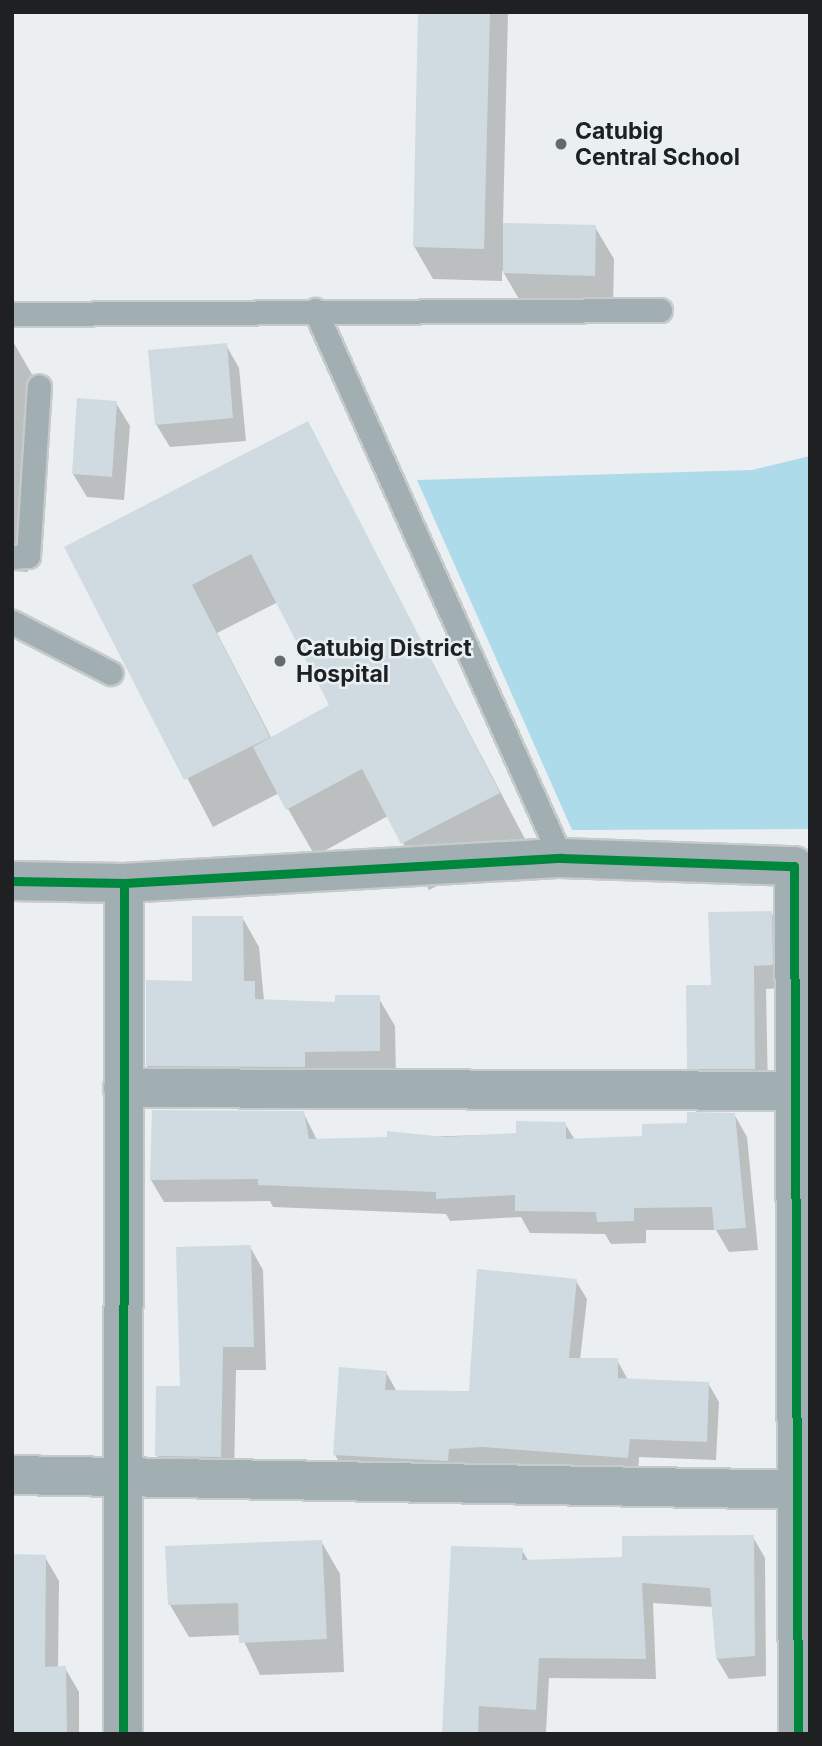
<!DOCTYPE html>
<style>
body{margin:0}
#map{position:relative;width:822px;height:1746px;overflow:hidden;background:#ebeff1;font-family:Inter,sans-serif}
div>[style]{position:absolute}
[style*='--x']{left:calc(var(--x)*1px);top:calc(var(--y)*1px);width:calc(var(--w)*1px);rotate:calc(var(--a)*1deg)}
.green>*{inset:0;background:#aedbea}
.shadow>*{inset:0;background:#0003}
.building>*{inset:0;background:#cfdbe0}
.roads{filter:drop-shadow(2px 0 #c7cacb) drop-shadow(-2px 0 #c7cacb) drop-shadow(0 2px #c7cacb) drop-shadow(0 -2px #c7cacb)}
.lane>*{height:23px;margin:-11.5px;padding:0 11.5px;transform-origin:11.5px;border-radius:11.5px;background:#a1aeb2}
.street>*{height:38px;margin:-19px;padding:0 19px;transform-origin:19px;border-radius:19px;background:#a1aeb2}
.cycleway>*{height:9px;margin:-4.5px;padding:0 4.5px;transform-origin:4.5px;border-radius:4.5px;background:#00873e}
.dots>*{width:19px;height:19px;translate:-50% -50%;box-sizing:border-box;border:4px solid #e9f0f3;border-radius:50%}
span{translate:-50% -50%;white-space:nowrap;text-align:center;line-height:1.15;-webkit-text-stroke:5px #e9f0f3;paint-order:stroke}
.poi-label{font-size:23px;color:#1e2021;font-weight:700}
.left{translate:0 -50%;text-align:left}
.frame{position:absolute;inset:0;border:14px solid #1e2021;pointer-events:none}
</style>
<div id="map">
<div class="green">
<i style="clip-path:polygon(810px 456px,810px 829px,572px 830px,417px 480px,752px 470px)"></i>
</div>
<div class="shadow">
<i style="clip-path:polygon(420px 12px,508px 12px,503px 224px,595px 227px,614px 259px,613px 308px,523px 306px,502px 270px,502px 281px,433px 279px,414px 246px)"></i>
<i style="clip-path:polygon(12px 340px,34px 378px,28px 572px,12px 571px)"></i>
<i style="clip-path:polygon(226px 345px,239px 368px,246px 441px,170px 447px,156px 424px)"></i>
<i style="clip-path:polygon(116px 403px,130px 426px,124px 500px,87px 497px,73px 474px)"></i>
<i style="clip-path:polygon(evenodd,307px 423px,526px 841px,429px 890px,388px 816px,315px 856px,279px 793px,213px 827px,66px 547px,307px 423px,278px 602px,331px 706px,272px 739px,217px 633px,278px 602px)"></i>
<i style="clip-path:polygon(771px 912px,785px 936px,785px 988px,766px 989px,768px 1092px,702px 1092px,688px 1068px,713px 987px)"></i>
<i style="clip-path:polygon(242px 917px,259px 947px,264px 1001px,337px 1004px,378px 997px,395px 1026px,396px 1080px,164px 1095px,147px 1066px,194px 982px)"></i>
<i style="clip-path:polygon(303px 1112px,317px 1140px,517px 1134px,565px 1124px,575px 1140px,644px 1138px,734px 1114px,747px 1137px,758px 1250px,729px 1252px,716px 1230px,646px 1230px,646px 1243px,611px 1244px,605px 1234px,530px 1233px,521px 1217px,450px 1221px,446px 1214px,273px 1207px,270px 1201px,164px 1202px,151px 1180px)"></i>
<i style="clip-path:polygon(250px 1247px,263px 1270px,266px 1370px,236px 1370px,234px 1480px,170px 1479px,157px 1455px)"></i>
<i style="clip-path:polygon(576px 1281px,587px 1299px,580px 1360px,617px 1360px,628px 1380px,708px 1383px,719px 1402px,716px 1460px,639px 1457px,638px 1476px,346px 1473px,335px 1455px,386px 1372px,397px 1392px,470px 1393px)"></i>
<i style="clip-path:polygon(753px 1537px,765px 1558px,766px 1676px,729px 1679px,717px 1659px,713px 1607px,653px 1603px,656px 1679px,549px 1678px,546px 1732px,606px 1734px,444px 1734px,522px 1550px,529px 1562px,624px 1559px)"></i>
<i style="clip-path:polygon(321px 1541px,340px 1574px,344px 1672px,260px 1675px,241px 1635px,189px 1637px,170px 1605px)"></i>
<i style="clip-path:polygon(45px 1557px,59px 1581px,58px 1668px,65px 1668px,79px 1692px,79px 1734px,12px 1734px)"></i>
</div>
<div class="building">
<i style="clip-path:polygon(418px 12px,490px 12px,484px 249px,413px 247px)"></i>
<i style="clip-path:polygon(503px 223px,596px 225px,595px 276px,503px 273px)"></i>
<i style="clip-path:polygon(227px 343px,233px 418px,155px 425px,148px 350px)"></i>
<i style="clip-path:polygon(77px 398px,117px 401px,112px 477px,72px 474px)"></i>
<i style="clip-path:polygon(308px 421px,500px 793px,401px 844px,362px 769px,286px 810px,253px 747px,329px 705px,251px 554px,192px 585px,270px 737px,184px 780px,64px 547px)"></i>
<i style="clip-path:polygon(772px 911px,773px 965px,754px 966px,755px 1069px,687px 1069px,686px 985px,711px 985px,708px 912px)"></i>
<i style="clip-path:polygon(192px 916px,243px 916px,244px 981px,255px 981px,255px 999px,335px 1002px,335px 995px,380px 995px,380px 1051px,305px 1052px,305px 1067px,146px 1066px,146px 980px,192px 981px)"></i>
<i style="clip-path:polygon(152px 1110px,304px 1111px,309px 1139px,387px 1137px,387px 1131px,445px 1137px,516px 1133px,516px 1121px,566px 1122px,566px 1139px,642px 1136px,642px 1124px,687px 1123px,687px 1112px,735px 1113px,746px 1228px,714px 1230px,712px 1207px,634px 1208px,634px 1221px,597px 1222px,596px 1212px,515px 1211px,515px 1195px,436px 1199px,436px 1192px,258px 1185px,258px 1179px,150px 1180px)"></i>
<i style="clip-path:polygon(251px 1245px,254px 1347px,223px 1347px,221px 1457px,155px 1456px,156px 1386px,180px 1386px,176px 1247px)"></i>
<i style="clip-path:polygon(477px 1269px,577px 1279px,569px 1358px,618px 1358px,618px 1378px,709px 1382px,707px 1442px,630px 1439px,628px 1458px,482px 1447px,449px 1449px,448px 1461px,333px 1455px,339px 1367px,387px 1371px,385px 1390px,469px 1391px)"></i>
<i style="clip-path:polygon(754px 1535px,755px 1656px,716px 1659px,710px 1588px,642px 1583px,646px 1659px,539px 1658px,536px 1710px,479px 1706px,478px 1734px,442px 1734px,451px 1546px,523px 1548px,522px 1560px,622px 1557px,622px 1536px)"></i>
<i style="clip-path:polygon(322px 1540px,327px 1639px,239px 1643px,238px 1603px,168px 1605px,165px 1546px)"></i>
<i style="clip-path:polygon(12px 1554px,46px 1555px,45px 1667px,66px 1666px,67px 1734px,12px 1734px)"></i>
</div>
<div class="roads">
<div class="lane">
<i style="--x:315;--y:310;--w:601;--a:65.82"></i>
<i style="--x:12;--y:314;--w:648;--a:-0.35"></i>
<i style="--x:12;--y:557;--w:16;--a:-4"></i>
<i style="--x:28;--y:556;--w:170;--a:-86.3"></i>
<i style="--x:12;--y:622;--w:111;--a:27.3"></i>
</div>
<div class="street">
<i style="--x:12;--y:881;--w:112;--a:1"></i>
<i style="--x:124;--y:883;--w:438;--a:-3.3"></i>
<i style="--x:561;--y:858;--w:233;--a:2"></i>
<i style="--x:794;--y:866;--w:868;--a:89.74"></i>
<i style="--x:123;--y:1088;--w:675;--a:0.25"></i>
<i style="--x:12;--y:1475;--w:798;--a:1.08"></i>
<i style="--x:123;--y:1734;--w:851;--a:-89.93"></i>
</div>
</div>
<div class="cycleway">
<i style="--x:12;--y:881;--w:112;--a:1"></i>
<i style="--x:124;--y:883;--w:438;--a:-3.3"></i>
<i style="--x:561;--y:858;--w:233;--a:2"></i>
<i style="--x:794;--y:866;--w:868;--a:89.74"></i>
<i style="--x:123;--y:1734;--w:851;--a:-89.93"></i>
</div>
<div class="dots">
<i style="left:561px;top:144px;background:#66686a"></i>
<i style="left:280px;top:661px;background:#66686a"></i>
</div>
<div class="poi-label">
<span class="left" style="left:575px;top:144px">Catubig<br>Central School</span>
<span class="left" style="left:296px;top:661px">Catubig District<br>Hospital</span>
</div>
<div class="frame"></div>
</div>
